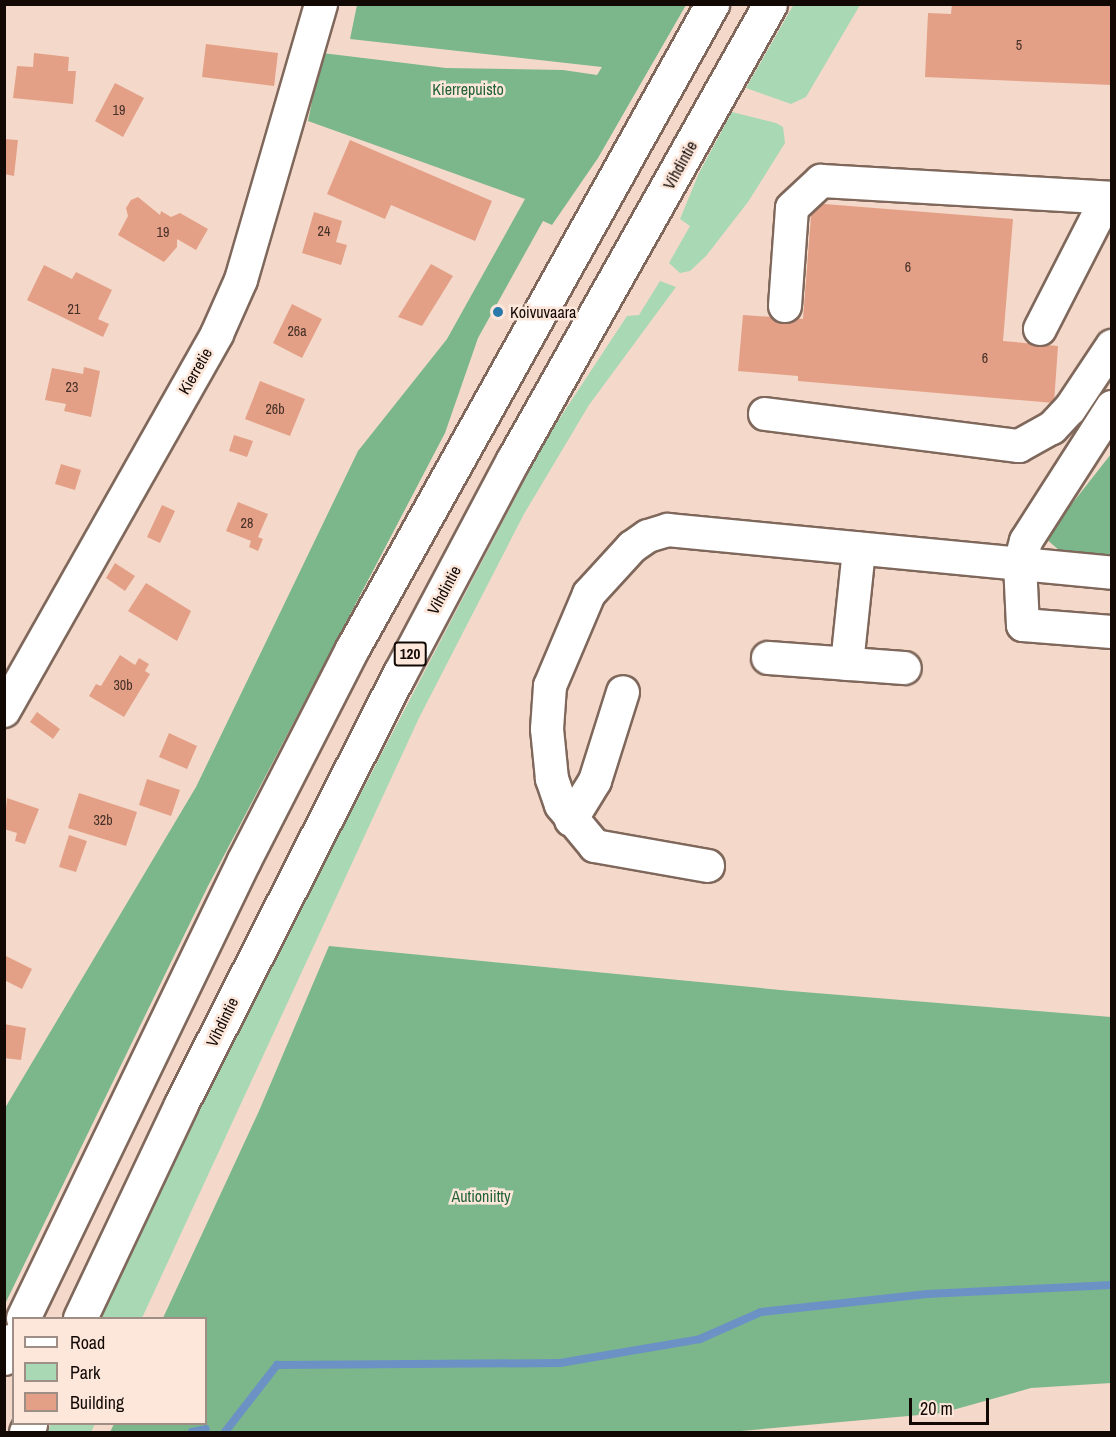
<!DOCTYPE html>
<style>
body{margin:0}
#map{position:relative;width:1116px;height:1437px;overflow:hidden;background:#f4d9ca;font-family:"Archivo Narrow",sans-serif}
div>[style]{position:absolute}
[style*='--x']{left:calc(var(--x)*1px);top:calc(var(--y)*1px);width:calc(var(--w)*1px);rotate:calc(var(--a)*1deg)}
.green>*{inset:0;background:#a9d8b5}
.forest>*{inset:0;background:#7bb78b}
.stream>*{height:8px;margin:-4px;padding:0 4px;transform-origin:4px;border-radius:4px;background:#6c92c5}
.building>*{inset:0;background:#e3a087}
.roads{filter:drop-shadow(2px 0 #7f685b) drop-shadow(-2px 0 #7f685b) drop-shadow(0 2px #7f685b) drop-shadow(0 -2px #7f685b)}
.minor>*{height:32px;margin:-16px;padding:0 16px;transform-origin:16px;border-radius:16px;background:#fff}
.major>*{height:33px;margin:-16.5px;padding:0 16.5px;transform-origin:16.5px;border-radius:16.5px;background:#fff}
.dots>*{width:16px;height:16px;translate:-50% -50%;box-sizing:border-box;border:3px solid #fde7db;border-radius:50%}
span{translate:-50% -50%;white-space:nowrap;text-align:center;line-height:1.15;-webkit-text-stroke:5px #fde7db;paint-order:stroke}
.number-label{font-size:14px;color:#462f26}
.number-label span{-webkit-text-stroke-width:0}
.shield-label span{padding:2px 4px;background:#fde7db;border:2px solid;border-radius:4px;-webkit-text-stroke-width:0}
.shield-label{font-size:15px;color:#120905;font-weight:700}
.park-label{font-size:16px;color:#216239}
.street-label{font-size:16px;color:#120905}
.poi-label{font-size:16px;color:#120905}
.left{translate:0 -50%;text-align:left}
.frame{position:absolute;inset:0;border:6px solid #120905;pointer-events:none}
.legend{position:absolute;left:12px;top:1317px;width:195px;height:108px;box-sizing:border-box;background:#fde7db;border:2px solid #9f8e85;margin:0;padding:8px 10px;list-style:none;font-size:18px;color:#120905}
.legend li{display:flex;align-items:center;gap:12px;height:30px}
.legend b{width:30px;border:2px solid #9f8e85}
.scale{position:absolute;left:909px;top:1398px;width:80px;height:27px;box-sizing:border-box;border:3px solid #120905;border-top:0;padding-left:8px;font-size:18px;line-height:21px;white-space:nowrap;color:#120905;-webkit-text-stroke:4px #fde7db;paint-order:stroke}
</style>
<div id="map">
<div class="green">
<i style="clip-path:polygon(794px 4px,860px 5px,806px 97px,791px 104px,746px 88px)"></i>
<i style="clip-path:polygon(732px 112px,776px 123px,783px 127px,785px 143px,748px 202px,706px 256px,690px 271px,680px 273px,669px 263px,690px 226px,680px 219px,699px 173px)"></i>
<i style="clip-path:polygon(660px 281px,676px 287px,589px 405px,524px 514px,419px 718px,142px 1318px,100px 1318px,229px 1046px,546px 439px,627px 316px,639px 315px)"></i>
<i style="clip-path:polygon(51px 1424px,95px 1424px,91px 1432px,47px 1432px)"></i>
</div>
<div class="forest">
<i style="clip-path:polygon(357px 5px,686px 5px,598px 158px,552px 225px,543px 221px,478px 338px,445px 433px,208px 886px,5px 1304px,5px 1108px,196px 787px,358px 451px,447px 339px,525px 199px,308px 121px,322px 53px,446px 68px,563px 70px,597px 75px,602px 67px,350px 39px)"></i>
<i style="clip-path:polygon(1111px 454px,1111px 558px,1060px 551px,1045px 538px)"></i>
<i style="clip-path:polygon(329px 946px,791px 991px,1111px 1017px,1111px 1383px,1031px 1388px,942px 1413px,729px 1432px,110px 1432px,114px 1424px,206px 1424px,206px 1318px,163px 1318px,259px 1111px)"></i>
</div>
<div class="stream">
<i style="--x:192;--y:1432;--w:14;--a:-12"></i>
<i style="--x:225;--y:1432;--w:85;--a:-52.2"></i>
<i style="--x:277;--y:1365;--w:283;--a:-0.4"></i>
<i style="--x:560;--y:1363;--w:142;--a:-9.7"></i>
<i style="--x:700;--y:1339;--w:67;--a:-23.9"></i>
<i style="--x:761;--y:1312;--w:167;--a:-6.2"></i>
<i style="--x:927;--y:1294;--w:185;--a:-2.8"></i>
</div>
<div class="building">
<i style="clip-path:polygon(952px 4px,1112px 4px,1112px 85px,925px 77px,928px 13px,951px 14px)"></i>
<i style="clip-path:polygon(206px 44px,278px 53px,274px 86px,202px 77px)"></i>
<i style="clip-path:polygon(34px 53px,69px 57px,68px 71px,76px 71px,73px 104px,13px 98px,17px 66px,33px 67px)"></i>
<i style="clip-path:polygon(115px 83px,144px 98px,123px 137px,95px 121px)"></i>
<i style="clip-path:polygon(4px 139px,18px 140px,14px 176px,4px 174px)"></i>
<i style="clip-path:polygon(350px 140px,492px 201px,475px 241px,391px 205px,385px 219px,327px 194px)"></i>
<i style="clip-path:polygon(138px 197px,160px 215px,161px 211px,171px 217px,180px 213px,208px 229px,196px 250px,177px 239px,177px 247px,164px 262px,118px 235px,128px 216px,126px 208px,131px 200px)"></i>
<i style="clip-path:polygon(812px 203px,1013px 219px,1003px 341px,1058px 346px,1054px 403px,798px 381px,798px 376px,738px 371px,743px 315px,803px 319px)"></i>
<i style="clip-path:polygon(314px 212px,342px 221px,336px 242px,347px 245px,341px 265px,302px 253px)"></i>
<i style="clip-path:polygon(431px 264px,453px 276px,422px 326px,398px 317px)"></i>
<i style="clip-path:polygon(44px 265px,72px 279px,76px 272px,112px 290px,98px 319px,109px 324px,103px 337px,27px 300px)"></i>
<i style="clip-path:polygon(292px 304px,322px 319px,302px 358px,273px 343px)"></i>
<i style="clip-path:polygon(84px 367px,100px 371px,91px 417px,64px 411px,66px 404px,45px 400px,52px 368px,83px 374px)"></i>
<i style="clip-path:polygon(260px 381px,305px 399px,290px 436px,245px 419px)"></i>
<i style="clip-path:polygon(234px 435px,253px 441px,247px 457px,229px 451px)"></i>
<i style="clip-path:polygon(61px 464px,81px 470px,75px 490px,55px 484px)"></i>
<i style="clip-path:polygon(238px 502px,268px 514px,258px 537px,263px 539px,258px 551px,249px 547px,251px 541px,226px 531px)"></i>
<i style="clip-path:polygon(162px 505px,175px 511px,160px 543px,147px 537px)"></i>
<i style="clip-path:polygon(115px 563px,135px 576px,125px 591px,106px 578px)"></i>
<i style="clip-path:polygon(146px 583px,191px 611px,177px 641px,128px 611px)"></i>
<i style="clip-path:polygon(120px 655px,135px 665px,139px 658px,149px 664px,145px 671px,150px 674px,124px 717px,89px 696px,96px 684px,101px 686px)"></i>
<i style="clip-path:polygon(37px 712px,60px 729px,53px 739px,30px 722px)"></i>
<i style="clip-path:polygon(169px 733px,197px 746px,187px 769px,159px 757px)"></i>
<i style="clip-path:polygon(147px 779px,180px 790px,171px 816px,139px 805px)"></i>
<i style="clip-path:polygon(79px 793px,137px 812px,126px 846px,68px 828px)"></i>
<i style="clip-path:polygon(7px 798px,39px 809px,25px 844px,15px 841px,17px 833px,4px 829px)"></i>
<i style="clip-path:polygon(69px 835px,87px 841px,76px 872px,59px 867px)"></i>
<i style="clip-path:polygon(4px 955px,32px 969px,22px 989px,4px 980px)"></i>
<i style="clip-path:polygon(4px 1024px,26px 1028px,21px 1060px,4px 1058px)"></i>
</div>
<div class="roads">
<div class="minor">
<i style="--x:785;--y:306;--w:98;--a:-85.9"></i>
<i style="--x:792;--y:208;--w:40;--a:-43"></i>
<i style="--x:821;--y:181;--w:291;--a:3.3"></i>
<i style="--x:1040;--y:329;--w:147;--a:-62.9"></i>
<i style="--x:1112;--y:407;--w:159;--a:122.7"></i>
<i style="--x:1026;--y:541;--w:24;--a:105"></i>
<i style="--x:1020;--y:564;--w:61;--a:87.2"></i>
<i style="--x:1023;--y:625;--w:89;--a:4.5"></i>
<i style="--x:765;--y:414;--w:256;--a:7.2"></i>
<i style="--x:1019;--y:446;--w:38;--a:-29"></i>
<i style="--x:1052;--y:428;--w:26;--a:-47"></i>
<i style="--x:1070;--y:409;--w:76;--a:-56.3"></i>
<i style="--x:768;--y:658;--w:137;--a:4.2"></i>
<i style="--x:847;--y:664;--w:116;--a:-84"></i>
<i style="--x:4;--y:711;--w:433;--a:-60.5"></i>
<i style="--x:217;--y:334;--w:59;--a:-66"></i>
<i style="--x:241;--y:280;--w:287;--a:-73.8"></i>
<i style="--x:571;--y:820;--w:46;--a:-58.4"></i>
<i style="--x:595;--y:781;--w:93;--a:-72.5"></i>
<i style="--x:708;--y:866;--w:115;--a:-170"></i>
<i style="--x:595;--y:846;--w:53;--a:-129.7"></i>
<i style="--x:561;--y:805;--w:28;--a:-109"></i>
<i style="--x:552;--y:779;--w:50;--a:-95.7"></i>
<i style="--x:547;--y:729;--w:43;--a:-86"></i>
<i style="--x:550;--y:686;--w:100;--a:-67"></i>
<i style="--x:589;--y:594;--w:64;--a:-47.5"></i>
<i style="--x:632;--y:547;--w:19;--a:-35"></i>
<i style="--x:648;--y:536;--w:21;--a:-17"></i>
<i style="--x:668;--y:530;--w:446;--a:5.5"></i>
</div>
<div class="major">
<i style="--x:23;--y:1318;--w:509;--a:-64.24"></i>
<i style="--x:244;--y:860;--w:237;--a:-62.9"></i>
<i style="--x:352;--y:649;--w:739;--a:-60.83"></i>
<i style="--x:80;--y:1318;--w:237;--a:-64.7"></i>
<i style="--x:181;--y:1104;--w:483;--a:-63.1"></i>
<i style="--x:400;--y:673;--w:241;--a:-62.1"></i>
<i style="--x:513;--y:460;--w:523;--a:-60.59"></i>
<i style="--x:4;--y:1358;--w:21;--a:-62"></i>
<i style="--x:26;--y:1432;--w:9;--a:-63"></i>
</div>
</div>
<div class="dots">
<i style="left:498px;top:312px;background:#2a79ab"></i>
</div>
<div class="number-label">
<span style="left:1019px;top:45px">5</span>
<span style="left:119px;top:110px">19</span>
<span style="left:324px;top:231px">24</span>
<span style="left:163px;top:232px">19</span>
<span style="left:908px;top:267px">6</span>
<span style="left:74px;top:309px">21</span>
<span style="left:297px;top:331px">26a</span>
<span style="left:985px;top:358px">6</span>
<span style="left:72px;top:387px">23</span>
<span style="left:275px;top:409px">26b</span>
<span style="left:247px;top:523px">28</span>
<span style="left:123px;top:685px">30b</span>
<span style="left:103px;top:820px">32b</span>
</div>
<div class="shield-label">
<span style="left:410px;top:654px">120</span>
</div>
<div class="park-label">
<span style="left:468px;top:89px">Kierrepuisto</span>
<span style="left:481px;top:1196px">Autioniitty</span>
</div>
<div class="street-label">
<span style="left:680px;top:165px;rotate:-61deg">Vihdintie</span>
<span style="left:195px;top:371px;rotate:-60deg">Kierretie</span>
<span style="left:444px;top:590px;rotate:-62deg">Vihdintie</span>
<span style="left:222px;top:1022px;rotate:-64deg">Vihdintie</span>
</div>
<div class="poi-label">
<span class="left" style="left:510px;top:312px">Koivuvaara</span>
</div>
<div class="frame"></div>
<ul class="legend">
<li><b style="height:8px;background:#fff"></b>Road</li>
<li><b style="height:16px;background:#a9d8b5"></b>Park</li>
<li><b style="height:16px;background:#e3a087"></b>Building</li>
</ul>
<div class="scale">20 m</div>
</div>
